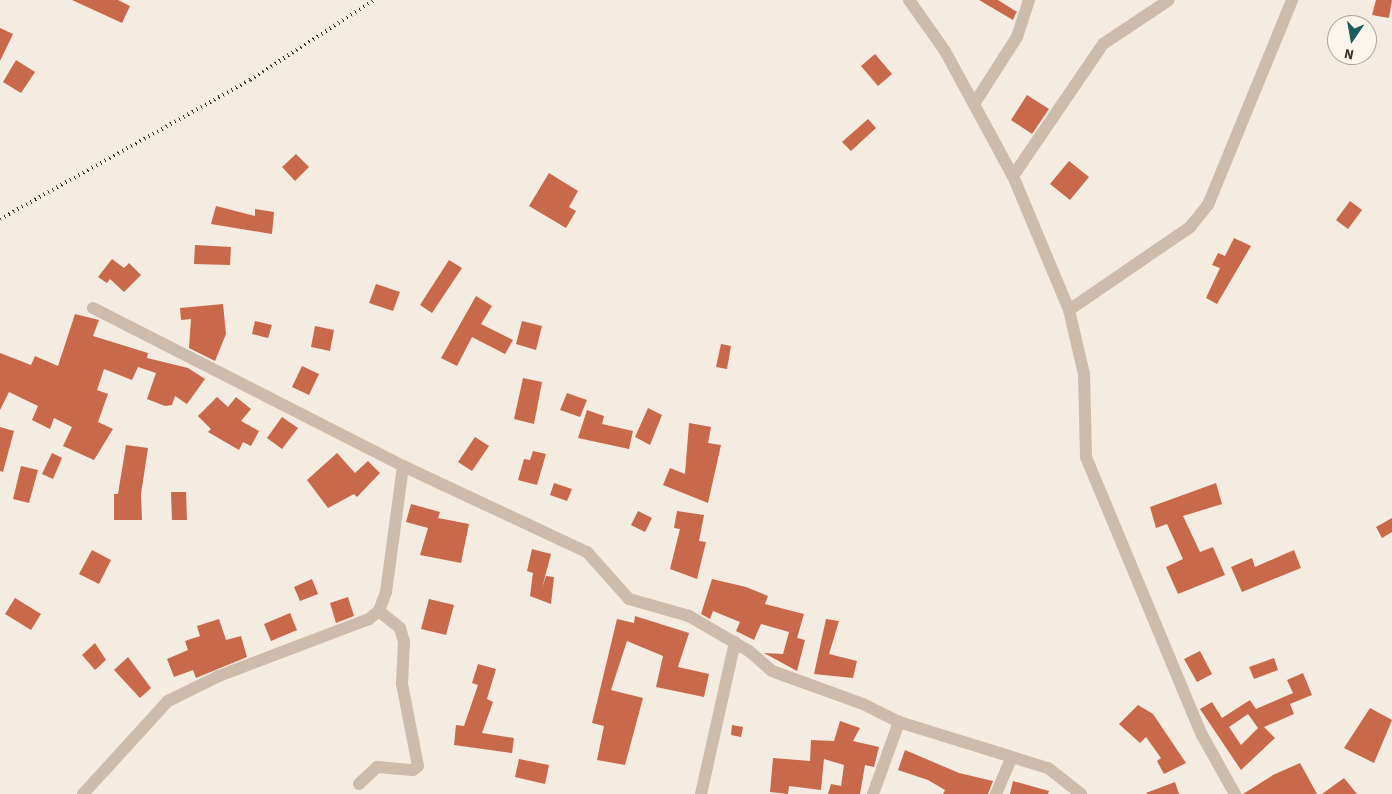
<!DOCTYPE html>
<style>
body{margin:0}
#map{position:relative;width:1392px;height:794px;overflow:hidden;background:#f4ebe1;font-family:"Source Sans 3",sans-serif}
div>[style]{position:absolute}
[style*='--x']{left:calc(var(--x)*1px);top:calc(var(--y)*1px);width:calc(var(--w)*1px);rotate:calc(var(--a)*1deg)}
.building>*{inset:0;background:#c8694b}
.minor>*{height:12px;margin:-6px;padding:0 6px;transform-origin:6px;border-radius:6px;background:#cdbbac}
.rail>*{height:4px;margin-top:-2px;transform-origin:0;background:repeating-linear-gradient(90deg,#3b302b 0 1px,transparent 0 5px)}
span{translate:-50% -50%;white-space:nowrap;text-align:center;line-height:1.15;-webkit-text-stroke:4.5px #fbf5ee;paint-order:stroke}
.north{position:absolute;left:1327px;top:15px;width:50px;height:50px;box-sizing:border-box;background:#fbf5ee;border:1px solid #aea6a0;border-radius:50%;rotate:192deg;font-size:14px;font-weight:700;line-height:20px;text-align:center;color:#3b302b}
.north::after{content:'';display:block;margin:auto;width:18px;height:22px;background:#1f5a5e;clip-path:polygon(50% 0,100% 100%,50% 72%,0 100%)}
</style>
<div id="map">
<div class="building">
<i style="clip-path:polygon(72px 0,118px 0,130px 6px,122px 23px)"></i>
<i style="clip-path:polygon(979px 0,998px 0,1017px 12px,1015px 15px,1013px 20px)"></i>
<i style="clip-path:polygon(1376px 0,1392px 0,1389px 18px,1372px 15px)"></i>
<i style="clip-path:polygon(0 28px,13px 34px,0 61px)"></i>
<i style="clip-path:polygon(875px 54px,892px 74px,878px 86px,861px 66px)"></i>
<i style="clip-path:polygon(16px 60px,35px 72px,21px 93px,3px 82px)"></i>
<i style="clip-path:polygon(1027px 95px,1049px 109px,1032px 134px,1011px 120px)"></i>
<i style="clip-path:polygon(868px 119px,876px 128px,851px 151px,842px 142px)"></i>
<i style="clip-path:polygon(296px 154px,309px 167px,295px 181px,282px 167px)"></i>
<i style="clip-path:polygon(1069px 161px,1089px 177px,1070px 200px,1050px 184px)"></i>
<i style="clip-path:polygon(549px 173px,578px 191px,569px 207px,576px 211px,566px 228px,529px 206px)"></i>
<i style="clip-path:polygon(1350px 201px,1362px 210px,1348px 229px,1336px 220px)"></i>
<i style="clip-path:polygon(216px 206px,255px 216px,255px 209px,274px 212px,272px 234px,211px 224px)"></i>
<i style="clip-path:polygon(1234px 238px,1251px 246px,1217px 304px,1206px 298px,1220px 268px,1212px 265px,1218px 253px,1225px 256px)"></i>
<i style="clip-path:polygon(195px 245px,231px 247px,230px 265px,194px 264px)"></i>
<i style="clip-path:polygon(112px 259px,124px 268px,129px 263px,141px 275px,124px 292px,110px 279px,107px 283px,98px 277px)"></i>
<i style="clip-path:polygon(449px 260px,462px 268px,432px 313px,420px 305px)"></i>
<i style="clip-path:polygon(376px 284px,400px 292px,393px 311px,369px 303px)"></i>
<i style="clip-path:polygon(476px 296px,492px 306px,481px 324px,513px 340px,505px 354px,472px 337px,457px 366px,441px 358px)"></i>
<i style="clip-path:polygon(223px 304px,226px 334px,215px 361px,189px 348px,191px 319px,181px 320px,180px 308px)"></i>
<i style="clip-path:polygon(75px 314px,99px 320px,93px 336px,148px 353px,147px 358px,188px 368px,205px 379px,187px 404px,175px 396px,172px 405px,165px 406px,147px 399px,156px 373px,138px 367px,132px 380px,104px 369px,97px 390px,108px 394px,98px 422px,113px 429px,94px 460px,63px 446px,72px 427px,54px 418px,50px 429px,32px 420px,38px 406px,9px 392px,0 410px,0 353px,31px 365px,35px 356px,58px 366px)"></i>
<i style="clip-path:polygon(255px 321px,272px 325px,268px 338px,252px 334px)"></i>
<i style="clip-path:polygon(522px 321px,542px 326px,536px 350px,516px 344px)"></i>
<i style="clip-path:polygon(315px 326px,334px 330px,330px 351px,311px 347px)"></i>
<i style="clip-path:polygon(721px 344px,731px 346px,727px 369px,716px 367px)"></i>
<i style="clip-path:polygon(302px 366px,319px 374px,309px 395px,292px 387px)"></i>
<i style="clip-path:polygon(523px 378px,542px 382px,534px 424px,514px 419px)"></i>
<i style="clip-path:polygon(567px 393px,587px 400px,580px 417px,560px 410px)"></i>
<i style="clip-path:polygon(217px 397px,228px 407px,236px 397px,251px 409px,241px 421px,259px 431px,251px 446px,243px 442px,239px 450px,208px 432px,211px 429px,198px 416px)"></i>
<i style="clip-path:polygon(648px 408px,662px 415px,650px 445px,635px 437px)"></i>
<i style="clip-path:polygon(587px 410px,604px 416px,602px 424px,633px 431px,629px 449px,578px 438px)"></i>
<i style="clip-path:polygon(282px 417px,298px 428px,282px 449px,267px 438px)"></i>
<i style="clip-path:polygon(689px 423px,711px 427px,708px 443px,721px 445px,708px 503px,663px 485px,670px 468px,685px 474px)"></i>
<i style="clip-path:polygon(0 427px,14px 431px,3px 472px,0 471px)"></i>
<i style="clip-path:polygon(475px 437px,489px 446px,472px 471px,458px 462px)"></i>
<i style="clip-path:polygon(126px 445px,148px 448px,141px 494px,142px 520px,114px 520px,114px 494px,118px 494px)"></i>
<i style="clip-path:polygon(533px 451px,546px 454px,537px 485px,518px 480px,524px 459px,530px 460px)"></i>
<i style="clip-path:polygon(52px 453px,62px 458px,53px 479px,42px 474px)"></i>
<i style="clip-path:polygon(337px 453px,355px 473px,368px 461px,380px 473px,357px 497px,354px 494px,328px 508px,307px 480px)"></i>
<i style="clip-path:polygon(21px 466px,38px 470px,29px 503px,13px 499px)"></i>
<i style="clip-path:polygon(554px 483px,572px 489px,567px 501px,550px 495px)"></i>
<i style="clip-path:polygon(1216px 483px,1222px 504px,1183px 516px,1200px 552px,1213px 547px,1225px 575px,1178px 594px,1166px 567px,1183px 559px,1167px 524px,1156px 528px,1150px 507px)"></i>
<i style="clip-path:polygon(171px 492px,186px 492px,187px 520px,172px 520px)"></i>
<i style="clip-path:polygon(411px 504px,440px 512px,438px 518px,469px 524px,461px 563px,420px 555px,428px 528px,406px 522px)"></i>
<i style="clip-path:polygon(638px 511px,652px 518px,645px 532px,631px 525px)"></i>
<i style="clip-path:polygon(677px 511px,704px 515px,699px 541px,706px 542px,697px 579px,670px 569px,680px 529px,674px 528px)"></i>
<i style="clip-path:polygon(1392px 518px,1392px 532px,1382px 538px,1376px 527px)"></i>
<i style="clip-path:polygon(532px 549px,551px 554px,542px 588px,546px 576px,554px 577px,551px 604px,530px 596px,533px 573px,527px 571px)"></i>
<i style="clip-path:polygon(92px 550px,111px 560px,99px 584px,79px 574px)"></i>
<i style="clip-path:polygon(1294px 550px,1301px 568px,1242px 592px,1231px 567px,1252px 558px,1255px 567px)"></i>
<i style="clip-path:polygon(312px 579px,318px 594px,300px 601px,294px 587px)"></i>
<i style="clip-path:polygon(712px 579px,746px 587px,768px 596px,765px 604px,804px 614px,797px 638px,805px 640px,797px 671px,764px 653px,783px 654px,789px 632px,761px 624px,754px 640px,736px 631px,740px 622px,713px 611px,710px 619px,701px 614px)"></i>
<i style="clip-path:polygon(348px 597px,354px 616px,336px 623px,330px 603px)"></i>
<i style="clip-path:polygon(15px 598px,41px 614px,31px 630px,5px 614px)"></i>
<i style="clip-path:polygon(429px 599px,454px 605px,446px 635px,421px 629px)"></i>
<i style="clip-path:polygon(290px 613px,297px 630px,271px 641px,264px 624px)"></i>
<i style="clip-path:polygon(635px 616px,689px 633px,678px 667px,709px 674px,704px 697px,656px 687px,663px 656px,627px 641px,611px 690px,643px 698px,625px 765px,597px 760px,604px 726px,592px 723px,617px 619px,634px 623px)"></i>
<i style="clip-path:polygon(219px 619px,226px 640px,241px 636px,247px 657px,196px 678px,193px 670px,174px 677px,167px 659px,188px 650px,185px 641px,200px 636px,197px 626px)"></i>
<i style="clip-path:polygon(826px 619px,839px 621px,829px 654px,857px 661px,853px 678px,814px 674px)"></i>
<i style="clip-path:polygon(95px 643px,106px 660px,95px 670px,82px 655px)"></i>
<i style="clip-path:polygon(1200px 651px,1212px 674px,1197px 682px,1184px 659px)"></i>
<i style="clip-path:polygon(128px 657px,151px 688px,140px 698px,114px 670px)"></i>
<i style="clip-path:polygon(1274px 658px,1278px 670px,1254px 679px,1249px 667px)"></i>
<i style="clip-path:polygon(478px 664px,496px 669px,487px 699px,493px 702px,482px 733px,514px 738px,512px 753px,454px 745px,456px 725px,464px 726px,478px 685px,472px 683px)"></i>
<i style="clip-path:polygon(evenodd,1303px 673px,1312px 695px,1290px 704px,1294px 714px,1264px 727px,1275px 738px,1241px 770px,1200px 709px,1212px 702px,1222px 718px,1250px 700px,1256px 709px,1293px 693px,1287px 680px,1303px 673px,1248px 714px,1258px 728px,1241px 745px,1229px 727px,1248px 714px)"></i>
<i style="clip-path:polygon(1138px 705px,1153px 714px,1186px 763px,1164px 774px,1157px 761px,1161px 758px,1146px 737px,1140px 743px,1119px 724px)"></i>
<i style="clip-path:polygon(1370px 708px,1392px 720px,1374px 763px,1344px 748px)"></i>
<i style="clip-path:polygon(840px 721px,860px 728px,853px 741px,879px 747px,874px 767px,865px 765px,860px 794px,828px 794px,831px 784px,841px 786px,844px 765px,824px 759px,821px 790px,789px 786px,788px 794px,770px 792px,773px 758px,810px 761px,811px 740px,834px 741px)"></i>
<i style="clip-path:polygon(732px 725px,743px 727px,741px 737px,731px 735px)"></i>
<i style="clip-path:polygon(905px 750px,959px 773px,993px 781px,988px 794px,943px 794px,945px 790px,928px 780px,898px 770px)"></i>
<i style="clip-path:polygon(519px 759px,549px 765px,545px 784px,515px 777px)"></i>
<i style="clip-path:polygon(1300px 763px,1317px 794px,1243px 794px,1273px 775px)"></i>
<i style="clip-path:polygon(1344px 778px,1357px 794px,1322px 794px)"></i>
<i style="clip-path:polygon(1013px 781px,1049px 791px,1048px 794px,1010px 794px)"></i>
<i style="clip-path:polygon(1175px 782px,1179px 794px,1147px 794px,1146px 793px)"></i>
</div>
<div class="minor">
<i style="--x:909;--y:0;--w:62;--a:54.8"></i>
<i style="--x:945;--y:51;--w:142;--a:61.5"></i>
<i style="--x:1013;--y:176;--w:145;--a:67.3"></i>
<i style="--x:1069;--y:310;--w:66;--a:76.8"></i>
<i style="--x:1084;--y:374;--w:83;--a:88.6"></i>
<i style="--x:1086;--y:457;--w:301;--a:67.4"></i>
<i style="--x:1202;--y:735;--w:68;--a:60.8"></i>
<i style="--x:974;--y:104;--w:80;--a:-57.3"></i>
<i style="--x:1017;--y:37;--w:39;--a:-72"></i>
<i style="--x:1013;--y:176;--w:160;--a:-55.7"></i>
<i style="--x:1103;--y:44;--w:79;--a:-33.7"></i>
<i style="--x:93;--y:308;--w:348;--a:27"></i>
<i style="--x:403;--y:466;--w:203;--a:25.1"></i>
<i style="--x:587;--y:552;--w:63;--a:48.2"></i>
<i style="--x:629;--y:599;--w:62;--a:15.8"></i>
<i style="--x:689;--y:616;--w:69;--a:30.3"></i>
<i style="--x:749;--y:651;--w:30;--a:41"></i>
<i style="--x:772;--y:671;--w:97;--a:19.9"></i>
<i style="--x:863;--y:704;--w:40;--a:26.6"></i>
<i style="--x:899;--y:722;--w:156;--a:17.2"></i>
<i style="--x:1048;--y:768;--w:42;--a:38.2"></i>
<i style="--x:1069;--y:310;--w:147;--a:-34.4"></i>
<i style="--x:1190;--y:227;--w:28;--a:-51"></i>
<i style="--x:1208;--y:205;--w:222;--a:-67.7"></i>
<i style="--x:359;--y:784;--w:25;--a:-43"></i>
<i style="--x:377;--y:767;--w:36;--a:5"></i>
<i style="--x:413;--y:770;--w:6;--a:-39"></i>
<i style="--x:418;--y:766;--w:84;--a:-101"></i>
<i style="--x:402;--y:684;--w:42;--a:-87.3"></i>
<i style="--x:404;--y:642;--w:15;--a:-106"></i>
<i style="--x:400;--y:628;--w:27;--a:-141"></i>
<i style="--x:83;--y:794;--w:126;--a:-47.6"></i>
<i style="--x:168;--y:701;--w:57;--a:-26.1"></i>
<i style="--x:219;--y:676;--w:160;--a:-20.8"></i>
<i style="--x:369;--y:619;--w:13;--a:-39"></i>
<i style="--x:379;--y:611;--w:20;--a:-70"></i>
<i style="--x:386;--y:592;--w:127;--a:-82.3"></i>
<i style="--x:701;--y:794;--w:156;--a:-77.4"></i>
<i style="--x:873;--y:794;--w:77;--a:-70.1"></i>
<i style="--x:996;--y:794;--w:39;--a:-67"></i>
</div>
<div class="rail">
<i style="--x:0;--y:219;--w:286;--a:-29.1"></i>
<i style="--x:250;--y:80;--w:148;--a:-32.8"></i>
</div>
<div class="north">N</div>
</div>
